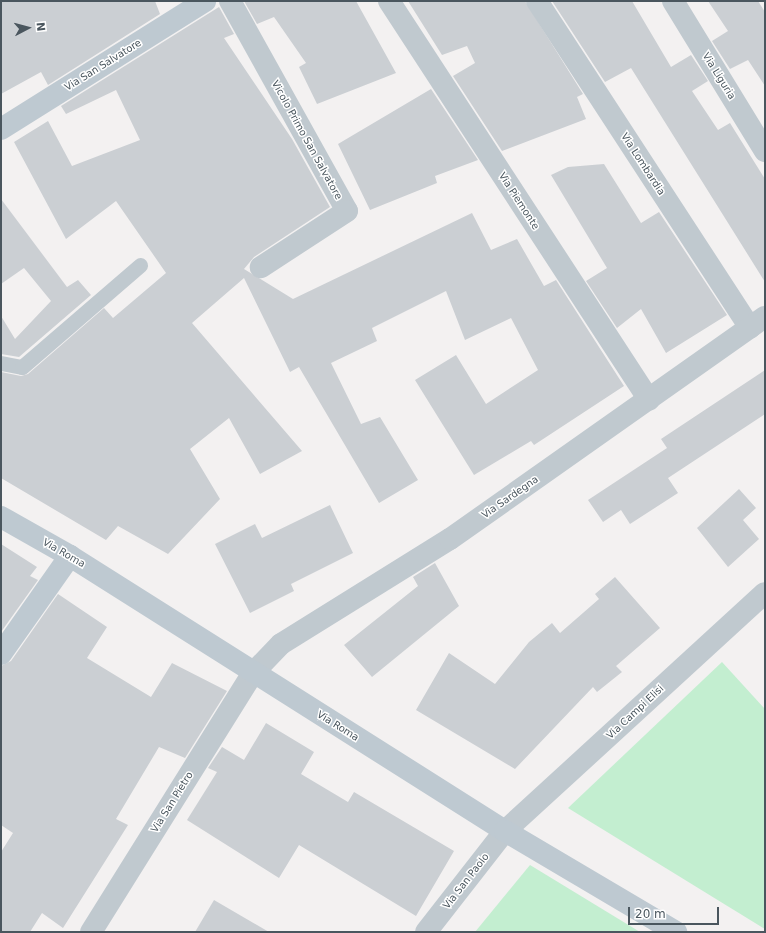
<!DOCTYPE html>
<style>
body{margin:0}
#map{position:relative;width:766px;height:933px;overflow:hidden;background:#f3f1f1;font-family:"DejaVu Sans",sans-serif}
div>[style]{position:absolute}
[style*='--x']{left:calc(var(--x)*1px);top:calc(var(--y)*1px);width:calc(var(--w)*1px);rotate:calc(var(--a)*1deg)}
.green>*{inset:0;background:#c3eed0}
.building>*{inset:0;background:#cbcfd3}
.lane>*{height:15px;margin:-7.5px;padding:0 7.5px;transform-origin:7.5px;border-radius:7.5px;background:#c0c9cf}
.street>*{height:22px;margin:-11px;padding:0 11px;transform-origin:11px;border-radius:11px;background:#c0c9cf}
.secondary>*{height:22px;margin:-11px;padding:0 11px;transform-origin:11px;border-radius:11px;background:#bec9d1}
span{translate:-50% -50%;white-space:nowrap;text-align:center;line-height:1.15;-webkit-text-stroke:3px #fff;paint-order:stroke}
.street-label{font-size:10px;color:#4a565e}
.frame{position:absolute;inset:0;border:2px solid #4a565e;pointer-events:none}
.north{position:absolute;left:8px;top:8px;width:40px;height:40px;-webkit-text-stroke:3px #fff;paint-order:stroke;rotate:84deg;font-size:11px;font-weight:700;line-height:16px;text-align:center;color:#4a565e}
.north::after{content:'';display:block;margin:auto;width:14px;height:18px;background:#4a565e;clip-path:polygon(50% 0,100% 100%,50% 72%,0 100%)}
.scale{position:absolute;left:628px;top:907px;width:91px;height:18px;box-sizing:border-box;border:2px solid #4a565e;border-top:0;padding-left:5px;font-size:12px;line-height:14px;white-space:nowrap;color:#4a565e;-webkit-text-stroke:3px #fff;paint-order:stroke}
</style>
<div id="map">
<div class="green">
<i style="clip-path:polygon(722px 662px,765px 709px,765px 929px,568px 808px)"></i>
<i style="clip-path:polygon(530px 865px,640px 932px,475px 932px)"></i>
</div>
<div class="building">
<i style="clip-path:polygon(1px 1px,155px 1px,160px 14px,48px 85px,41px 72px,1px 94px)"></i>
<i style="clip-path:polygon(244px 1px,356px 1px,396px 73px,317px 104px,299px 67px,306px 63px,274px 17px,257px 24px)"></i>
<i style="clip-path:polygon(408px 1px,525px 1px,583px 94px,577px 97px,586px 119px,502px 151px,453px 76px,475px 63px,467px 46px,442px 55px)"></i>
<i style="clip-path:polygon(552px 1px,632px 1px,671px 67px,691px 55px,708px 81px,692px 91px,718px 130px,730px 123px,765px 179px,765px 282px,631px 68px,605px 82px)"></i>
<i style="clip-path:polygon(708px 1px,758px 1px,765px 12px,765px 86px,748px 60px,730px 69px,712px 41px,728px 31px)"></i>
<i style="clip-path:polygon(219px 7px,234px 34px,224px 38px,292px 139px,330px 207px,254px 257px,244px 269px,293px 299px,472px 213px,491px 250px,517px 239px,544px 286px,556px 280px,624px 386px,534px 445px,531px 441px,474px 475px,415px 380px,456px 355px,486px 404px,538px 370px,511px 318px,465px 340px,446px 291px,372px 328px,377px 341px,331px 363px,361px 424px,380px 417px,418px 480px,379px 503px,299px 367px,290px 372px,244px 278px,192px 323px,302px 451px,260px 474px,229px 418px,190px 449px,220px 499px,168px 554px,118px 526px,106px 540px,1px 478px,1px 372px,21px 376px,28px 374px,104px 308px,113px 318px,166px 273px,116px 201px,66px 239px,14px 142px,48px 121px,72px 166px,140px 140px,116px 90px,66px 114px,61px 106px)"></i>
<i style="clip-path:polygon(431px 89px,478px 160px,435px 176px,437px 183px,370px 210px,338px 144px)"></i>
<i style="clip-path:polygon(604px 164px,641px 223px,659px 212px,727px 315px,666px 353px,641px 309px,617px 328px,586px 281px,607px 268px,551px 175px,568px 167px)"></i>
<i style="clip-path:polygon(1px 199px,67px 287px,78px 280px,91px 295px,19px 357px,1px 354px,1px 316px,15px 339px,51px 301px,24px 268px,1px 284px)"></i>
<i style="clip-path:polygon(765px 370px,765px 414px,668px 478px,678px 493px,630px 524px,621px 510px,603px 522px,588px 500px,667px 448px,661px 439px)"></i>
<i style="clip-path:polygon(739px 489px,756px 508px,743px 520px,759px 539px,728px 567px,697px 528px)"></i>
<i style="clip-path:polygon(330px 505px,353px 553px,291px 584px,294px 591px,250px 613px,215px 544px,255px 524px,262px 538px)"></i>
<i style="clip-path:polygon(1px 544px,37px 567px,30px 576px,38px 580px,1px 632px)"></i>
<i style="clip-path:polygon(435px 563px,459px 606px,372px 677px,344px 645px,418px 586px,413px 577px)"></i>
<i style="clip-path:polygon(615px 577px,660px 628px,616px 666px,622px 672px,597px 692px,593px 687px,515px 769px,416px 710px,449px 653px,495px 684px,529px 642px,552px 623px,560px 633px,599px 599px,595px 594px)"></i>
<i style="clip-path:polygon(58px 594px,107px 627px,87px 658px,151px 697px,172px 663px,227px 691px,185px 758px,159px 747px,116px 819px,128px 825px,63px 928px,42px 913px,30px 932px,1px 932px,1px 852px,13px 833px,1px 825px,1px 666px,11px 661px)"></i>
<i style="clip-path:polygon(266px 723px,314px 752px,301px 774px,348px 802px,354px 792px,454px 851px,416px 916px,299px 845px,279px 878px,187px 820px,217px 772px,208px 768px,222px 747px,244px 760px)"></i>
<i style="clip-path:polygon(214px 900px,269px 932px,195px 932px)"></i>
</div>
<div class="lane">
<i style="--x:1;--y:363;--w:21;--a:11"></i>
<i style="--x:22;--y:367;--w:156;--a:-40.8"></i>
</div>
<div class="street">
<i style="--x:230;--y:1;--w:240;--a:60.9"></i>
<i style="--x:347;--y:211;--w:103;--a:146.9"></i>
<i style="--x:389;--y:1;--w:476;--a:56.9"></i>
<i style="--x:537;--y:1;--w:390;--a:56.9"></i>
<i style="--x:673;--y:1;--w:176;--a:58.5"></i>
<i style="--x:91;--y:932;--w:305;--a:-58"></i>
<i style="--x:253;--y:673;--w:40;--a:-46"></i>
<i style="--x:281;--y:644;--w:199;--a:-31.9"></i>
<i style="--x:450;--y:539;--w:385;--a:-35.2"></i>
<i style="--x:426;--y:932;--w:128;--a:-52"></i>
<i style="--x:505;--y:831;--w:352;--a:-42.5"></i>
</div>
<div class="secondary">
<i style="--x:1;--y:129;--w:241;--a:-32.1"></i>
<i style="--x:1;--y:517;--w:79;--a:29.5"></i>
<i style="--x:70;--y:556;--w:515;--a:32.3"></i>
<i style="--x:505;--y:831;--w:199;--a:30.6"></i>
<i style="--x:1;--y:654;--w:120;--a:-54.9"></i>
</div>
<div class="street-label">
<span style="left:103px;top:65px;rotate:-32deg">Via San Salvatore</span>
<span style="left:719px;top:76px;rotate:58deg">Via Liguria</span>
<span style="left:307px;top:140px;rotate:61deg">Vicolo Primo San Salvatore</span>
<span style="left:643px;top:164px;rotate:57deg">Via Lombardia</span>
<span style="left:519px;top:201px;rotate:57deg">Via Piemonte</span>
<span style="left:510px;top:497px;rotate:-35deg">Via Sardegna</span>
<span style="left:64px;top:553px;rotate:30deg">Via Roma</span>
<span style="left:635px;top:712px;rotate:-43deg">Via Campi Elisi</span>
<span style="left:338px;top:726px;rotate:32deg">Via Roma</span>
<span style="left:172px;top:802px;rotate:-58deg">Via San Pietro</span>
<span style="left:466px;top:881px;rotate:-52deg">Via San Paolo</span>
</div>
<div class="frame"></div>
<div class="north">N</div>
<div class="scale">20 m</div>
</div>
